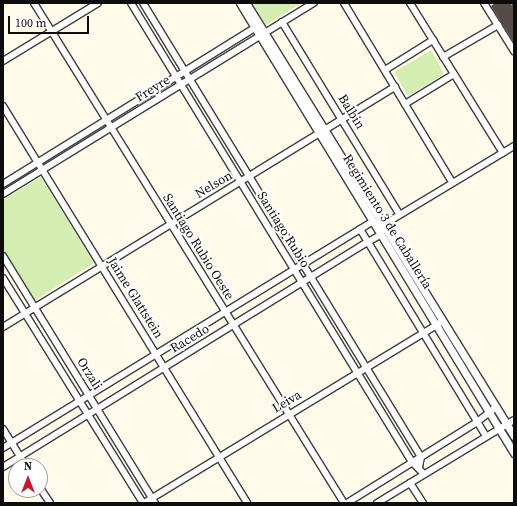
<!DOCTYPE html>
<meta charset="utf-8">
<style>
body{margin:0}
#map{position:relative;width:517px;height:506px;overflow:hidden;background:#fffaea;font-family:"Source Serif 4",serif}
div>[style]{position:absolute}
[style*='--x']{left:calc(var(--x)*1px);top:calc(var(--y)*1px);width:calc(var(--w)*1px);rotate:calc(var(--a)*1deg)}
.green>*{inset:0;background:#d4edb0}
.building>*{inset:0;background:#554c47}
.roads{filter:drop-shadow(1px 0 #3f3f3f) drop-shadow(-1px 0 #3f3f3f) drop-shadow(0 1px #3f3f3f) drop-shadow(0 -1px #3f3f3f)}
.minor>*{height:6px;margin:-3px;padding:0 3px;transform-origin:3px;border-radius:3px;background:#fff}
.tertiary>*{height:7px;margin:-3.5px;padding:0 3.5px;transform-origin:3.5px;border-radius:3.5px;background:#fff}
span{translate:-50% -50%;white-space:nowrap;text-align:center;line-height:1.15;-webkit-text-stroke:4px #fff;paint-order:stroke}
.street-label{font-size:13px;color:#0c0c0c}
.frame{position:absolute;inset:0;border:4px solid #0c0c0c;pointer-events:none}
.north{position:absolute;left:8px;top:458px;width:40px;height:40px;box-sizing:border-box;background:#fff;border:1px solid #9e9e9e;border-radius:50%;rotate:0deg;font-size:11px;font-weight:700;line-height:16px;text-align:center;color:#0c0c0c}
.north::after{content:'';display:block;margin:auto;width:14px;height:18px;background:#c7182c;clip-path:polygon(50% 0,100% 100%,50% 72%,0 100%)}
.scale{position:absolute;left:8px;top:16px;width:81px;height:18px;box-sizing:border-box;border:2px solid #0c0c0c;border-top:0;padding-left:5px;font-size:12px;line-height:14px;white-space:nowrap;color:#0c0c0c;-webkit-text-stroke:3px #fff;paint-order:stroke}
</style>
<div id="map">
<div class="green">
<i style="clip-path:polygon(252px 3px,301px 3px,266px 25px)"></i>
<i style="clip-path:polygon(431px 50px,444px 74px,408px 96px,394px 72px)"></i>
<i style="clip-path:polygon(41px 177px,94px 263px,34px 301px,3px 252px,3px 200px)"></i>
</div>
<div class="building">
<i style="clip-path:polygon(495px 3px,510px 3px,512px 6px,511px 3px,514px 3px,514px 43px,491px 6px)"></i>
</div>
<div class="roads">
<div class="minor">
<i style="--x:34;--y:3;--w:588;--a:58.2"></i>
<i style="--x:131;--y:3;--w:538;--a:58.53"></i>
<i style="--x:412;--y:462;--w:17;--a:45"></i>
<i style="--x:143;--y:3;--w:532;--a:58.52"></i>
<i style="--x:421;--y:457;--w:10;--a:101"></i>
<i style="--x:344;--y:3;--w:209;--a:58.9"></i>
<i style="--x:410;--y:3;--w:176;--a:58.2"></i>
<i style="--x:484;--y:3;--w:57;--a:58"></i>
<i style="--x:282;--y:22;--w:225;--a:58.6"></i>
<i style="--x:443;--y:57;--w:64;--a:-30.2"></i>
<i style="--x:3;--y:61;--w:111;--a:-31.4"></i>
<i style="--x:385;--y:70;--w:57;--a:-32"></i>
<i style="--x:405;--y:104;--w:57;--a:-31.5"></i>
<i style="--x:3;--y:106;--w:466;--a:58.4"></i>
<i style="--x:3;--y:184;--w:300;--a:-31.8"></i>
<i style="--x:3;--y:194;--w:365;--a:-31.6"></i>
<i style="--x:360;--y:229;--w:242;--a:58.7"></i>
<i style="--x:3;--y:256;--w:290;--a:58.4"></i>
<i style="--x:3;--y:278;--w:265;--a:58.1"></i>
<i style="--x:3;--y:327;--w:460;--a:-31.5"></i>
<i style="--x:3;--y:429;--w:44;--a:58.1"></i>
<i style="--x:3;--y:448;--w:433;--a:-31.5"></i>
<i style="--x:372;--y:222;--w:6;--a:9"></i>
<i style="--x:3;--y:467;--w:429;--a:-31.7"></i>
<i style="--x:368;--y:242;--w:14;--a:-30"></i>
<i style="--x:380;--y:235;--w:10;--a:-73"></i>
<i style="--x:383;--y:225;--w:153;--a:-31.1"></i>
<i style="--x:410;--y:483;--w:24;--a:57"></i>
<i style="--x:40;--y:488;--w:18;--a:56"></i>
<i style="--x:144;--y:503;--w:350;--a:-31.3"></i>
<i style="--x:347;--y:503;--w:153;--a:-31.9"></i>
<i style="--x:477;--y:422;--w:24;--a:-38"></i>
<i style="--x:377;--y:503;--w:160;--a:-31.2"></i>
</div>
<div class="tertiary">
<i style="--x:240;--y:3;--w:527;--a:58.66"></i>
<i style="--x:246;--y:3;--w:509;--a:58.25"></i>
</div>
</div>
<div class="street-label">
<span style="left:153px;top:89px;rotate:-32deg">Freyre</span>
<span style="left:351px;top:112px;rotate:58deg">Balbin</span>
<span style="left:214px;top:185px;rotate:-31deg">Nelson</span>
<span style="left:387px;top:222px;rotate:58deg">Regimiento 3 de Caballería</span>
<span style="left:283px;top:230px;rotate:58deg">Santiago Rubio</span>
<span style="left:198px;top:247px;rotate:58deg">Santiago Rubio Oeste</span>
<span style="left:135px;top:298px;rotate:58deg">Jaime Glattstein</span>
<span style="left:190px;top:339px;rotate:-31deg">Racedo</span>
<span style="left:89px;top:374px;rotate:58deg">Orzali</span>
<span style="left:287px;top:402px;rotate:-31deg">Leiva</span>
</div>
<div class="frame"></div>
<div class="north">N</div>
<div class="scale">100 m</div>
</div>
